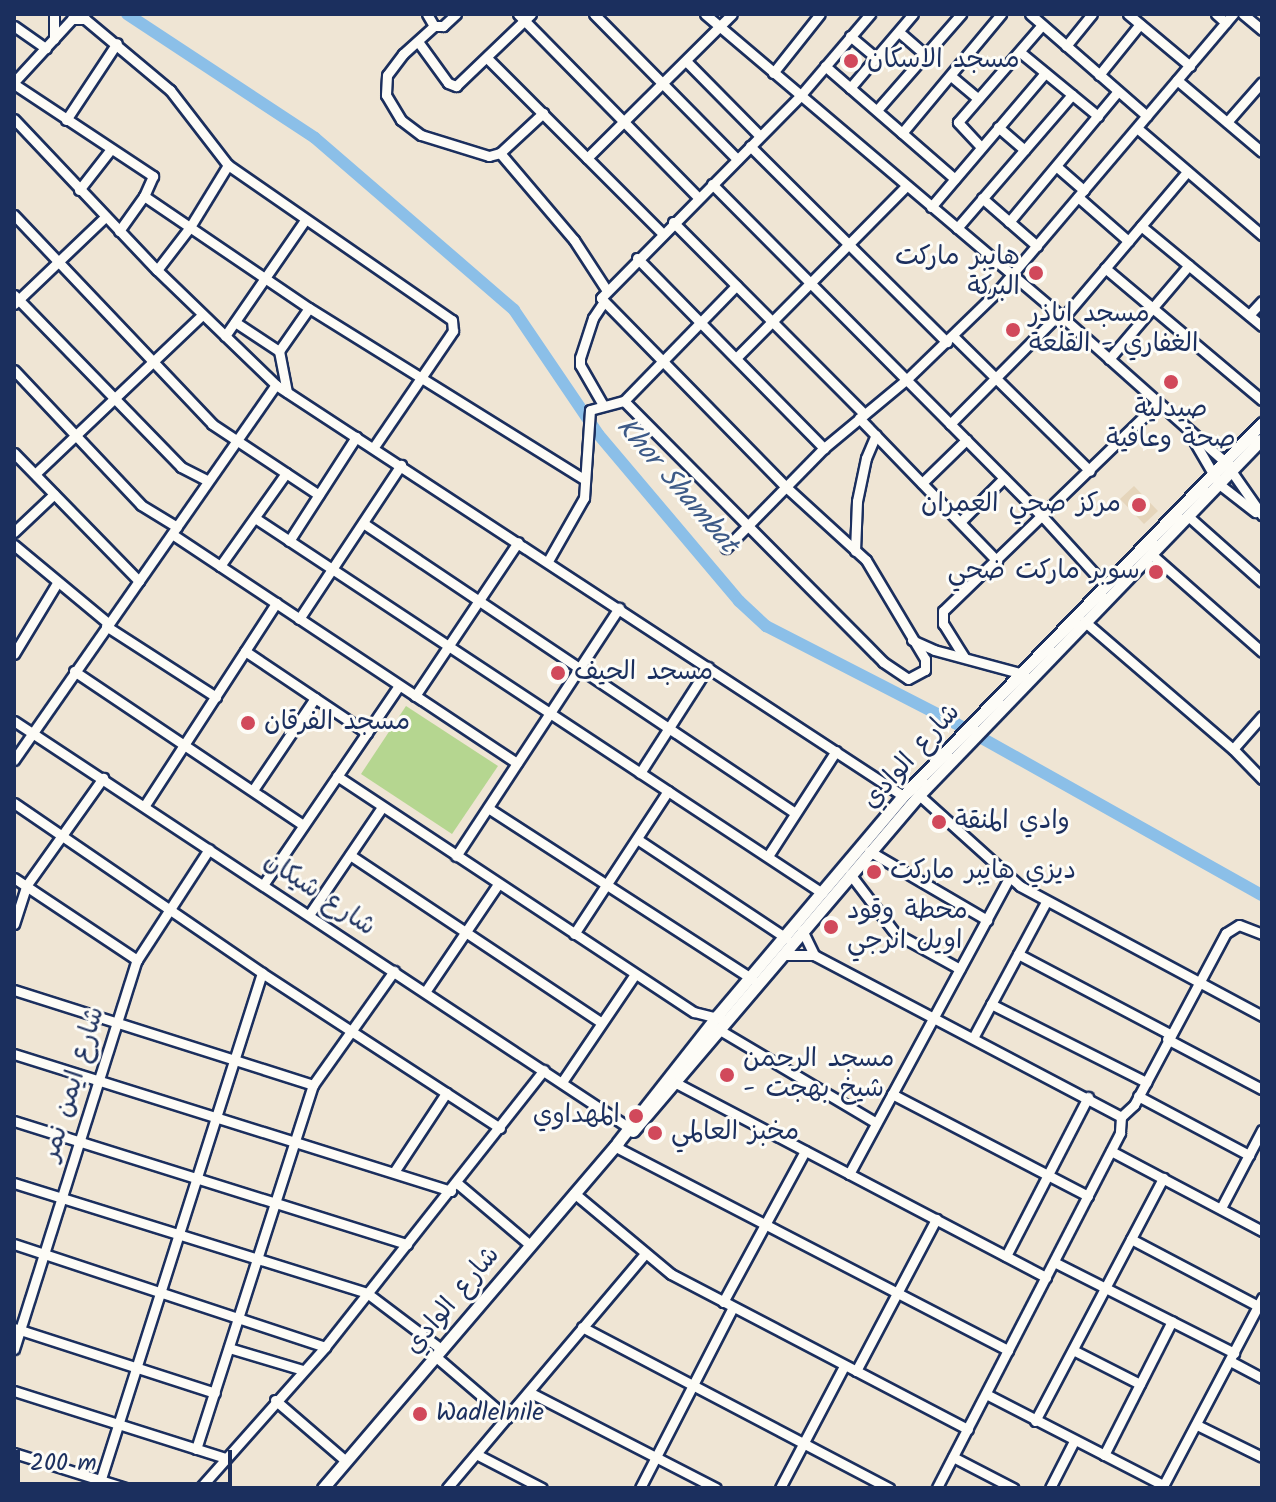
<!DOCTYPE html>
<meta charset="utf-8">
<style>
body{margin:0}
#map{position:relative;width:1276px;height:1502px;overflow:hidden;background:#efe5d4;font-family:Kalam,"Playpen Sans Arabic",sans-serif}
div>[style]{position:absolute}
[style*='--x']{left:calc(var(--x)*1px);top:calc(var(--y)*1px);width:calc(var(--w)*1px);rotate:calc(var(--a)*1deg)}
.built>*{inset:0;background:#e5d5bb}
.green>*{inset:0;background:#b5d690}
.river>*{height:12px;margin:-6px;padding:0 6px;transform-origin:6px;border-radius:6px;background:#8bbfe8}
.roads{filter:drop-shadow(2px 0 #1b2f5e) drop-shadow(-2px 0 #1b2f5e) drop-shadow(0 2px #1b2f5e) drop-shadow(0 -2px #1b2f5e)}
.minor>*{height:9px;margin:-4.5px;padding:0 4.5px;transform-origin:4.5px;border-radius:4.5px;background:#fdfcf7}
.major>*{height:11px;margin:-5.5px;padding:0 5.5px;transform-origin:5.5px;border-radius:5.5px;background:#fdfcf7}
.dots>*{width:22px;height:22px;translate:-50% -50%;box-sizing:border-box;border:4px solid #fdfcf7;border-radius:50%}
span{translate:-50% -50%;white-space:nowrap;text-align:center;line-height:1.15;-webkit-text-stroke:6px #fdfcf7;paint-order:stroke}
.poi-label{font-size:26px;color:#1b2f5e}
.left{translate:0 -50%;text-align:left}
.right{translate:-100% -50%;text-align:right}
.street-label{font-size:26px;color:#1b2f5e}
.water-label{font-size:28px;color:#3d5a87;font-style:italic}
.frame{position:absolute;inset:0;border:16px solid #1b2f5e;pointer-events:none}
.scale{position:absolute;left:16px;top:1450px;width:216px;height:36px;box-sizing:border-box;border:4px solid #1b2f5e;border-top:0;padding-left:10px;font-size:24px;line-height:28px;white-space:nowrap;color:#1b2f5e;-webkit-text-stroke:6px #fdfcf7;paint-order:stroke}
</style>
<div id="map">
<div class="built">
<i style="clip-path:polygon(1134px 486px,1158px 511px,1144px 524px,1120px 499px)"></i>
</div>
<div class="green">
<i style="clip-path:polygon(406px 706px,498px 766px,452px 834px,361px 774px)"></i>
</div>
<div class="river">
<i style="--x:127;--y:14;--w:225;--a:33.4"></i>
<i style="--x:315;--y:138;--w:263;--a:40.8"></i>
<i style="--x:514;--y:310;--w:150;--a:55.9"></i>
<i style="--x:598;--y:434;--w:219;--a:49.8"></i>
<i style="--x:739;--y:601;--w:37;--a:43"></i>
<i style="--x:766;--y:626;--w:212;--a:27.2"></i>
<i style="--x:955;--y:723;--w:352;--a:29.3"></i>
</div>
<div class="roads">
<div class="minor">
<i style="--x:427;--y:14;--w:14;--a:60"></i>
<i style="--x:456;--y:14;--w:18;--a:137"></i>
<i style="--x:443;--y:26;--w:9;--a:180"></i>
<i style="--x:434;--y:26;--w:42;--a:137.9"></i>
<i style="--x:403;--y:54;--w:26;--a:127"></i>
<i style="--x:387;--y:75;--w:20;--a:93"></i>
<i style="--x:386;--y:95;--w:29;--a:59"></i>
<i style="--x:401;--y:120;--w:25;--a:37"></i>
<i style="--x:421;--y:135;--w:71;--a:17.2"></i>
<i style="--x:489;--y:156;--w:11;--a:-15"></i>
<i style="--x:500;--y:153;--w:59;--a:-42.9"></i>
<i style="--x:518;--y:14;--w:257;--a:45.5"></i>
<i style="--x:594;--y:14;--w:204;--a:45.4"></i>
<i style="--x:705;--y:14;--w:464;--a:40.3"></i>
<i style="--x:1059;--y:314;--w:222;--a:41.7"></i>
<i style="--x:1225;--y:462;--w:65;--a:55.1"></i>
<i style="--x:1030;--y:14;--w:155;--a:41.1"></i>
<i style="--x:1128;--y:14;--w:81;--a:40"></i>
<i style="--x:1216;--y:14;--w:13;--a:42"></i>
<i style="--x:1243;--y:14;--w:25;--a:40"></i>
<i style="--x:14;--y:26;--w:39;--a:35"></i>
<i style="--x:899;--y:32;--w:35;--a:41"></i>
<i style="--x:850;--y:36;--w:34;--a:40"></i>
<i style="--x:54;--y:39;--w:25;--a:-90"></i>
<i style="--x:419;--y:43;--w:49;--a:54.1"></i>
<i style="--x:448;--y:83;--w:9;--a:21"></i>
<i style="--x:456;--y:86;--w:104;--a:-43.8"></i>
<i style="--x:1066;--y:46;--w:41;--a:-50.9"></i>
<i style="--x:1020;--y:52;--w:101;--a:39.4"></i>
<i style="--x:487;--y:58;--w:247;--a:45"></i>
<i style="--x:686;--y:61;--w:105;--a:45.4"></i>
<i style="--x:825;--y:66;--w:172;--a:41"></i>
<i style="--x:773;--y:73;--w:75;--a:-51.5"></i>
<i style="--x:1099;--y:75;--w:65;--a:-51.2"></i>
<i style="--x:951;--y:76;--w:35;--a:40"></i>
<i style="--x:1177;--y:80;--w:111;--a:40.3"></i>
<i style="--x:14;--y:82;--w:86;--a:-47.4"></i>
<i style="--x:72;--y:19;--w:13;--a:0"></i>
<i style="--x:85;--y:19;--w:111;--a:39.9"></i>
<i style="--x:170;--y:90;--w:95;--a:52.3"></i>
<i style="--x:228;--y:165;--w:272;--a:34.7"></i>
<i style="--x:452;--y:320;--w:11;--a:85"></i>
<i style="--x:453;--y:331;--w:140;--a:124.3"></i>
<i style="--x:14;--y:84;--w:167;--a:33.5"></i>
<i style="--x:153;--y:176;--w:22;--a:114"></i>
<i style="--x:144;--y:196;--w:43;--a:125.5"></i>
<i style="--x:850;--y:88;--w:97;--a:-49.6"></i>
<i style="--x:877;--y:110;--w:128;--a:-48.8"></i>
<i style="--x:14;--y:119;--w:208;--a:46.6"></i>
<i style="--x:157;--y:270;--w:165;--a:44"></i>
<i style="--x:276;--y:385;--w:750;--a:33.24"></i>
<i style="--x:66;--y:120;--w:92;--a:-56.5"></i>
<i style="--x:1227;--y:122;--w:53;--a:-48.8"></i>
<i style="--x:998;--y:127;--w:35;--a:41"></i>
<i style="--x:1137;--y:128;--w:165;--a:40.6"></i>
<i style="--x:902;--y:133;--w:155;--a:-50.2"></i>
<i style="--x:750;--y:146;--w:278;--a:44.9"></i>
<i style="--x:981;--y:147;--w:34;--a:-133"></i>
<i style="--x:958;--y:122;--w:128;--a:-49.1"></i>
<i style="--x:500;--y:153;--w:114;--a:49.6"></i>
<i style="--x:574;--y:240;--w:59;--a:56.9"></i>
<i style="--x:587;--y:158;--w:204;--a:-44.8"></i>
<i style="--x:1056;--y:166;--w:37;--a:41"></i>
<i style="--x:712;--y:184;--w:470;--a:45.2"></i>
<i style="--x:1043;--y:517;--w:91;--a:47.7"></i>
<i style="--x:79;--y:190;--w:52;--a:-52"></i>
<i style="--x:144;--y:196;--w:199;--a:34.2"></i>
<i style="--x:309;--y:308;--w:325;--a:31.9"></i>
<i style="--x:1078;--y:197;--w:67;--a:41.3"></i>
<i style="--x:982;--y:198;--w:73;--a:41.1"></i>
<i style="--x:931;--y:207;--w:176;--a:-49.6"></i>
<i style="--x:14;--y:215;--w:288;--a:46.5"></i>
<i style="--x:212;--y:424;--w:128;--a:33.6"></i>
<i style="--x:673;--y:222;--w:271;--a:45.1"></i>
<i style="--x:1009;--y:222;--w:170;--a:-50.2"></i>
<i style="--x:1141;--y:226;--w:157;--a:39.6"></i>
<i style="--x:957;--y:228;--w:176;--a:-49.2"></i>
<i style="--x:637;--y:258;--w:267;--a:45.5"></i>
<i style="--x:1105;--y:268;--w:205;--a:40.1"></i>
<i style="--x:157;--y:270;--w:54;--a:-52.5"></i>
<i style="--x:190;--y:227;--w:73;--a:-58.5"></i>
<i style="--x:14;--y:295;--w:240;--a:45.8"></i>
<i style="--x:181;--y:467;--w:30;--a:27"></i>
<i style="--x:603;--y:303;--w:18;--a:124"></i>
<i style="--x:593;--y:318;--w:42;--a:108"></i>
<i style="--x:580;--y:358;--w:7;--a:90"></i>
<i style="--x:580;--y:365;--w:46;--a:60.1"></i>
<i style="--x:14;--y:304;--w:126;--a:-43.7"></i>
<i style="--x:1249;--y:315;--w:19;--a:-47"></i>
<i style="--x:1063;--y:318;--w:192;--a:-49.7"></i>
<i style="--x:235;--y:322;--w:53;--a:33.4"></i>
<i style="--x:225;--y:336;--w:141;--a:-55.4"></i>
<i style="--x:953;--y:336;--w:192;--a:44.6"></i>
<i style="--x:736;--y:358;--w:242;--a:-45.3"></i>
<i style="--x:1109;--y:359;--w:123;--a:-49.6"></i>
<i style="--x:14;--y:370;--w:185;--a:46.7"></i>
<i style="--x:141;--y:505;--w:42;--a:31.4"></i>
<i style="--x:287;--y:392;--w:42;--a:-101"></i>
<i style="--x:279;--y:351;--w:52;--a:-55.1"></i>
<i style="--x:624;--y:401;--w:368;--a:45.2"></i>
<i style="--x:883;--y:662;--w:30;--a:34"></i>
<i style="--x:908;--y:679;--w:19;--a:-28"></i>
<i style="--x:925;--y:670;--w:11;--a:-90"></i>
<i style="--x:925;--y:659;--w:115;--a:-120.8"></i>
<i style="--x:866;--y:560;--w:110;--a:-137.6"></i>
<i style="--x:785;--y:486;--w:263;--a:-134.4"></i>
<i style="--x:601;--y:298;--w:284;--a:-45.4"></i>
<i style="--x:800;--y:96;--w:108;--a:-49.5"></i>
<i style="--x:859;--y:418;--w:199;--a:46"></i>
<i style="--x:950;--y:424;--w:155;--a:-45.3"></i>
<i style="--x:1191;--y:436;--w:56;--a:59.7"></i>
<i style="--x:1219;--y:484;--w:46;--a:37.9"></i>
<i style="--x:14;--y:453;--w:179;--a:45.7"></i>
<i style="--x:35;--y:474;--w:231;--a:-43.6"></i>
<i style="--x:922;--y:483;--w:62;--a:-44.3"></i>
<i style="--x:1188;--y:516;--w:99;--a:41.7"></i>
<i style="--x:255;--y:518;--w:680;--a:33.48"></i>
<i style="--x:960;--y:522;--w:62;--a:-45"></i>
<i style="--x:363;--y:523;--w:520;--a:33.87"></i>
<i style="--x:14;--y:532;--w:55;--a:-43.5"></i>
<i style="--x:172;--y:534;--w:414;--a:33.6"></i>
<i style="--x:289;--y:541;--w:124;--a:-57.2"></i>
<i style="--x:14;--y:545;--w:122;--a:39.7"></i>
<i style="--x:726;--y:548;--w:140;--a:-45.6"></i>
<i style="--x:824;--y:448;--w:107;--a:-39.7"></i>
<i style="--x:906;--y:380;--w:128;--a:-44.1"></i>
<i style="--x:998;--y:291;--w:363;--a:-49.7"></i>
<i style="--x:855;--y:551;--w:50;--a:-87.7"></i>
<i style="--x:857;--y:501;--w:44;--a:-78.2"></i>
<i style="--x:866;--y:458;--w:25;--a:-67"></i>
<i style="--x:1151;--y:554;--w:148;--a:41.4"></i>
<i style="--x:548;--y:561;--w:73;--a:-60.3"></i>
<i style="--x:584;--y:498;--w:88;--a:-86.1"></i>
<i style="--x:590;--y:410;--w:35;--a:-15"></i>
<i style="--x:624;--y:401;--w:161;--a:-45.8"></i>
<i style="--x:220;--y:566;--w:114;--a:-54.6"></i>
<i style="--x:299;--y:619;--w:185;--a:-56.5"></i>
<i style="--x:1084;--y:621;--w:196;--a:40.7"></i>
<i style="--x:1233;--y:749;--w:42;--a:46"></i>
<i style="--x:106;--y:626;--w:131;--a:32.8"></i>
<i style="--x:912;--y:640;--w:24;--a:24"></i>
<i style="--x:934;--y:650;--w:89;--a:15"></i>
<i style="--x:245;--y:651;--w:147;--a:33.9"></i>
<i style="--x:14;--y:654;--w:83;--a:-58.8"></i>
<i style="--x:964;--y:657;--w:39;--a:-122"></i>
<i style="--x:943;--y:624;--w:13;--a:-90"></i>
<i style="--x:943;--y:611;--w:299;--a:-44.1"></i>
<i style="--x:74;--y:671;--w:276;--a:33.9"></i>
<i style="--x:415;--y:696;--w:185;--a:-56.2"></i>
<i style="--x:14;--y:721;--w:743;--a:33.48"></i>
<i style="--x:1233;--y:749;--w:44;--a:-48.7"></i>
<i style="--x:14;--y:760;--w:457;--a:-55.1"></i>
<i style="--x:640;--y:773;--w:126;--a:-57.3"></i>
<i style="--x:337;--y:776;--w:428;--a:33.5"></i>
<i style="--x:694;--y:1012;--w:29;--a:14"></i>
<i style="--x:253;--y:790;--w:111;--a:-56"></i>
<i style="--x:919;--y:795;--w:136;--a:42"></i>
<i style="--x:1020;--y:886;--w:275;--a:28.2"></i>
<i style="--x:14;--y:803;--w:301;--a:34.4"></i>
<i style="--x:262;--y:973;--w:284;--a:33.1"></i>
<i style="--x:145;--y:805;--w:241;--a:-57"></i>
<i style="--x:488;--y:808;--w:315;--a:32.9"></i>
<i style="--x:637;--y:839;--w:179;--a:33.6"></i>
<i style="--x:869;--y:851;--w:137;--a:30.3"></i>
<i style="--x:350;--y:855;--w:301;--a:33.7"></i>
<i style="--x:456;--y:856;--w:297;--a:-56.7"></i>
<i style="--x:768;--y:856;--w:125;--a:-57.1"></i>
<i style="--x:850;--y:874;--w:74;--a:52.7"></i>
<i style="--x:895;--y:933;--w:74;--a:29"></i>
<i style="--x:14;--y:878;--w:148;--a:33.7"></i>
<i style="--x:263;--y:885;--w:241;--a:-55.7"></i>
<i style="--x:309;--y:915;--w:130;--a:-55.9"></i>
<i style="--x:14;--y:924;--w:40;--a:-72"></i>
<i style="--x:26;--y:886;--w:133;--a:-54.5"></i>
<i style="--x:802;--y:930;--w:28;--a:64"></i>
<i style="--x:574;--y:934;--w:171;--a:-56.7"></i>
<i style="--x:1018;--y:954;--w:172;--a:27.8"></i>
<i style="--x:782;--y:955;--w:32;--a:0"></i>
<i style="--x:814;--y:955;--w:347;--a:27.8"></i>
<i style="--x:1121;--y:1117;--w:16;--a:94"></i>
<i style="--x:1120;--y:1133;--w:399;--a:117.3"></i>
<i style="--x:14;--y:990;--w:314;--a:17.6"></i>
<i style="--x:425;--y:992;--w:130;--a:-55.9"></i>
<i style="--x:991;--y:1004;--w:174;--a:26.7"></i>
<i style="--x:718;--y:1029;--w:184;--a:30.7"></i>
<i style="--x:973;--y:1038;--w:154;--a:-61.8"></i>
<i style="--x:1167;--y:1039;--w:107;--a:27.8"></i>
<i style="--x:14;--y:1054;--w:458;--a:17.4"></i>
<i style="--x:562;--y:1082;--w:130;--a:-55.9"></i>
<i style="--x:676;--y:1083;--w:418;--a:27.7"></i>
<i style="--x:892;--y:1094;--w:221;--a:27.5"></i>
<i style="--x:1138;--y:1096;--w:126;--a:28"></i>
<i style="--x:1121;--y:1117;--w:18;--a:-43"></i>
<i style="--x:1134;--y:1105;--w:195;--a:-61.9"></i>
<i style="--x:1226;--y:933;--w:15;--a:-32"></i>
<i style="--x:1239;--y:925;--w:25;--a:21"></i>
<i style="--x:14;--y:1121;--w:412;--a:17.4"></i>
<i style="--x:614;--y:1146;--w:444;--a:27.4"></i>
<i style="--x:1111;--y:1151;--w:171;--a:27.9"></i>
<i style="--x:394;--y:1172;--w:95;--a:-56.6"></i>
<i style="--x:849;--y:1174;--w:336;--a:-61.6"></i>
<i style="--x:14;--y:1183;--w:370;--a:17.3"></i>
<i style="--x:367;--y:1293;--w:93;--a:37.1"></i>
<i style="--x:457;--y:1183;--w:96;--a:40.3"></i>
<i style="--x:574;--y:1193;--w:126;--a:39.9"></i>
<i style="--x:671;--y:1274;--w:335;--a:27.6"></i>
<i style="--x:1221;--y:1208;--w:88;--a:-62.3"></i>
<i style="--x:1131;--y:1239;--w:148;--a:27.8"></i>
<i style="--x:14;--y:1244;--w:328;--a:18.3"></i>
<i style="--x:1006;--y:1256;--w:179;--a:-62.7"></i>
<i style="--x:1054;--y:1262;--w:202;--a:26.8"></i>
<i style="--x:723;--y:1302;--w:172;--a:-61.5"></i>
<i style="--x:582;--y:1327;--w:347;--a:27.7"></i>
<i style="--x:14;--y:1328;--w:211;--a:17.9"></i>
<i style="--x:229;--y:1348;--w:77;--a:16.6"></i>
<i style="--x:14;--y:1349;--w:408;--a:-72.5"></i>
<i style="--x:137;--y:960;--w:132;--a:-57"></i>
<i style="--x:1073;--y:1350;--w:75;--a:26.9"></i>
<i style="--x:435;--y:1356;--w:95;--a:40.7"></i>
<i style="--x:1230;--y:1361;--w:36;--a:28"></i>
<i style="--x:856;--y:1371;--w:172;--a:-62.2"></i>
<i style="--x:14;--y:1391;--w:221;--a:17.6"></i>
<i style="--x:529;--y:1392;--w:210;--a:27.2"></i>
<i style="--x:986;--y:1394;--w:199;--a:27.2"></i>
<i style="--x:275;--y:1400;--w:94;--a:40.7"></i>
<i style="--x:1035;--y:1421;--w:275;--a:-62.2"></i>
<i style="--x:1197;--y:1425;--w:72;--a:26.2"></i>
<i style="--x:196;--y:1449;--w:382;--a:-72.2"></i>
<i style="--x:313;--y:1085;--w:140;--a:-54.6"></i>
<i style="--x:14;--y:1453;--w:117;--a:17.4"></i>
<i style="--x:476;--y:1454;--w:74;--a:27.3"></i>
<i style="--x:1104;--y:1455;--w:150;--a:-63.1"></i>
<i style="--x:953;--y:1457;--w:68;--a:27.3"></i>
<i style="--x:98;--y:1488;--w:540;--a:-72.34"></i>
<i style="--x:200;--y:1488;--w:188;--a:-48.4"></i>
<i style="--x:325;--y:1347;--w:353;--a:-51.7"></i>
<i style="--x:447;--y:1488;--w:305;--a:-49.8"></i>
<i style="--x:640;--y:1488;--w:203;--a:-62.8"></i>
<i style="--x:780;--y:1488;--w:138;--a:-62.3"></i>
<i style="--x:1050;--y:1488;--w:53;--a:-62.9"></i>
<i style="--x:1162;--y:1488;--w:215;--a:-62.2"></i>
</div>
<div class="major">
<i style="--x:633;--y:1131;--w:441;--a:-49.6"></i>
<i style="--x:919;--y:795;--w:494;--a:-46.1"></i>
<i style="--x:323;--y:1488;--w:455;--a:-49.5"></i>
<i style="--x:618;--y:1142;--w:160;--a:-51.8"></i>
<i style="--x:717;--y:1016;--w:288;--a:-49.8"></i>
<i style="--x:903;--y:796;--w:518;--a:-46.1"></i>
</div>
</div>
<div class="dots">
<i style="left:851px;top:61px;background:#d1495b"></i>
<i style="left:1036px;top:273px;background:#d1495b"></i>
<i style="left:1013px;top:330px;background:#d1495b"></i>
<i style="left:1171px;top:382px;background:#d1495b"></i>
<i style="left:1139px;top:505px;background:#d1495b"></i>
<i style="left:1156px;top:572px;background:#d1495b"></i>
<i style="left:558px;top:673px;background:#d1495b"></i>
<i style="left:248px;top:723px;background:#d1495b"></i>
<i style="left:939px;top:822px;background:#d1495b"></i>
<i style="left:874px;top:872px;background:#d1495b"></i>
<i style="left:831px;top:927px;background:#d1495b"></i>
<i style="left:727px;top:1075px;background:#d1495b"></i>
<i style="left:636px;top:1116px;background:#d1495b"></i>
<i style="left:655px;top:1133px;background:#d1495b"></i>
<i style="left:420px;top:1414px;background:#d1495b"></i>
</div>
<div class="poi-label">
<span class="left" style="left:867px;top:61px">مسجد الاسكان</span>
<span class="right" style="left:1020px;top:273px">هايبر ماركت<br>البركة</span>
<span class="left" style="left:1029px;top:330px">مسجد اباذر<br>الغفاري - القلعة</span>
<span style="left:1171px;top:425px">صيدلية<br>صحة وعافية</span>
<span class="right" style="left:1121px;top:505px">مركز صحي العمران</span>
<span class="right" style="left:1140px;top:572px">سوبر ماركت ضحي</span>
<span class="left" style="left:574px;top:673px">مسجد الحيف</span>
<span class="left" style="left:264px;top:723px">مسجد الفرقان</span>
<span class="left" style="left:955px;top:822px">وادي المنقة</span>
<span class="left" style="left:890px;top:872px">ديزي هايبر ماركت</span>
<span class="left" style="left:847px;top:927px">محطة وقود<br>اويل انرجي</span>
<span class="left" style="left:743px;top:1075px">مسجد الرحمن<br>- شيخ بهجت</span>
<span class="right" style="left:620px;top:1116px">المهداوي</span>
<span class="left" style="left:671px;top:1133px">مخبز العالمي</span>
<span class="left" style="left:436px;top:1414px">Wadlelnile</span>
</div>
<div class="street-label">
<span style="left:912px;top:757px;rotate:-48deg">شارع الوادي</span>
<span style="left:319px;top:895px;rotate:34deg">شارع شيكان</span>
<span style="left:74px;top:1084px;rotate:-73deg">شارع ايمن نمر</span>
<span style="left:453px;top:1301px;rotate:-50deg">شارع الوادي</span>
</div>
<div class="water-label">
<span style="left:676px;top:486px;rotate:49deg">Khor Shambat</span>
</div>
<div class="frame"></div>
<div class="scale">200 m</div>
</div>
